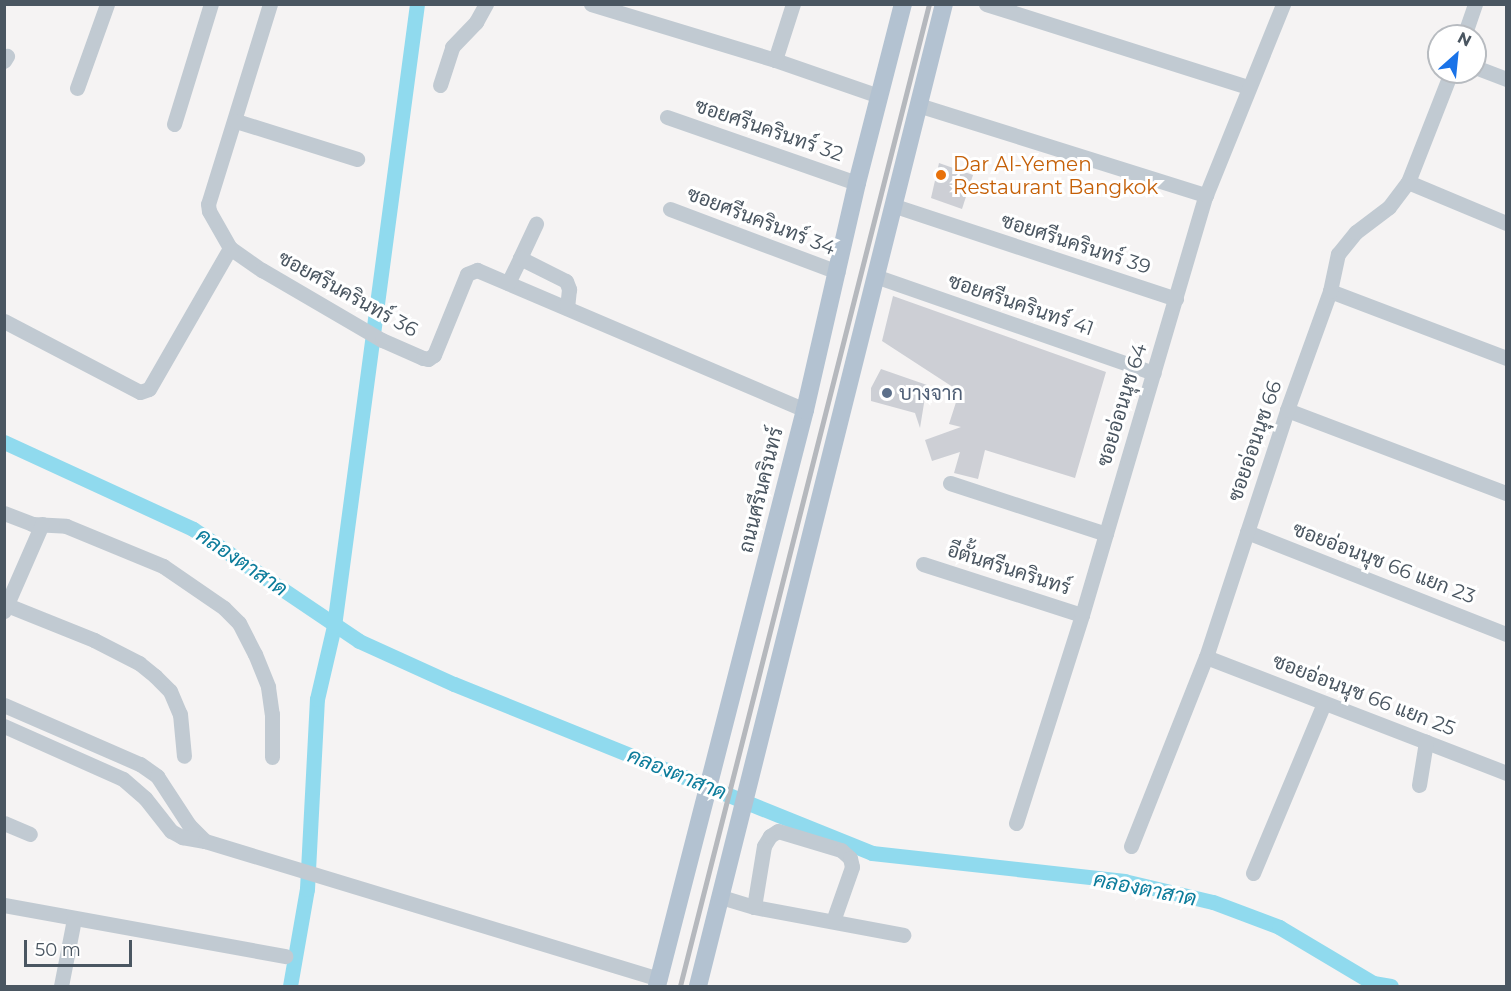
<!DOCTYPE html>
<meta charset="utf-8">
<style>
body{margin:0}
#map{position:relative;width:1511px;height:991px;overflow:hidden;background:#f5f3f3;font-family:Montserrat,Sarabun,sans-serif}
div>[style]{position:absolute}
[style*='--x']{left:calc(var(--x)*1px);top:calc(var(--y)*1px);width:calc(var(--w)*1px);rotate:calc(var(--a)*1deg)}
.canal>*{height:15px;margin:-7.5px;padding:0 7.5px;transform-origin:7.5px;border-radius:7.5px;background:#90daee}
.building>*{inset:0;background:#cdcfd5}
.minor>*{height:15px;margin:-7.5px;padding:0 7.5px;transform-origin:7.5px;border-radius:7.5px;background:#c1cad2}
.major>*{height:18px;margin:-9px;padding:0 9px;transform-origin:9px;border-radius:9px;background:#b3c2d1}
.rail>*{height:4.5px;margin:-2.25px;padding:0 2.25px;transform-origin:2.25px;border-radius:2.25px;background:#b5b8bd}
.dots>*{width:16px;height:16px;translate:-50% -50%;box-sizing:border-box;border:3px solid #fff;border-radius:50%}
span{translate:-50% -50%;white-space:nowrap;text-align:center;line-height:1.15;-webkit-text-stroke:6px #fff;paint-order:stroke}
.street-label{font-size:20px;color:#4a5661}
.food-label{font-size:20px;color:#c56008}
.left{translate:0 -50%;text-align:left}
.service-label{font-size:20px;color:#4e5e75}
.water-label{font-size:21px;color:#0c7c9b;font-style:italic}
.frame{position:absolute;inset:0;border:6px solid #4a5661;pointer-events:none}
.north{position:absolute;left:1427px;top:24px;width:60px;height:60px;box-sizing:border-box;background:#fff;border:2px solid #b7bbc0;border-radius:50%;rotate:27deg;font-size:16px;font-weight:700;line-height:24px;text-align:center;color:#4a5661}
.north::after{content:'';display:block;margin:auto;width:21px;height:27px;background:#1a73e8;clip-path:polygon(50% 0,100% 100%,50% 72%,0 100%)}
.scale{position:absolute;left:24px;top:940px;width:108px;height:27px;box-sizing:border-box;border:3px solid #4a5661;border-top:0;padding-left:8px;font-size:18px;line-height:21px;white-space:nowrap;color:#4a5661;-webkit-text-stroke:4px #fff;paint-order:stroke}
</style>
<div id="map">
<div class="canal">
<i style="--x:4;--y:442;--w:208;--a:24.7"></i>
<i style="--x:193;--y:529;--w:200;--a:34"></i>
<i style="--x:359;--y:641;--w:104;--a:24.4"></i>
<i style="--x:454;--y:684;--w:451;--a:22"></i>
<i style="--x:872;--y:853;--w:254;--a:6.3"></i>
<i style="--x:1124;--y:881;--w:91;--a:13.3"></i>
<i style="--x:1213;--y:902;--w:71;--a:20.7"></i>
<i style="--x:1279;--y:927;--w:109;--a:30.8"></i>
<i style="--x:1373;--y:983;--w:18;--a:9"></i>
<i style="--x:290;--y:986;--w:98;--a:-80.1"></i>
<i style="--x:307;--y:889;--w:190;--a:-87"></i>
<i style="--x:317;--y:699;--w:75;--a:-76.9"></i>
<i style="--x:334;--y:626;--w:628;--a:-82.4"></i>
</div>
<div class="building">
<i style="clip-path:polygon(939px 163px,973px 175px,962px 209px,931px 198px)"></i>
<i style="clip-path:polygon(893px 296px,1106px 372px,1075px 478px,985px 450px,978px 479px,954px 473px,960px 452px,932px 461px,925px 440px,961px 427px,949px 424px,958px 396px,962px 393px,882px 341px)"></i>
<i style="clip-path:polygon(881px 369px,927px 385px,920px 428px,915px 413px,871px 401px,871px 388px)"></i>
</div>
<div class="minor">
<i style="--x:270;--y:4;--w:209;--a:107.2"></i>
<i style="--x:208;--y:204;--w:7;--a:82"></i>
<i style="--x:209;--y:211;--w:43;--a:60.4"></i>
<i style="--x:230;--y:248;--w:39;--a:35"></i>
<i style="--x:262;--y:270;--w:139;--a:30.3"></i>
<i style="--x:382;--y:340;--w:45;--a:23.7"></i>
<i style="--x:423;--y:358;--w:5;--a:11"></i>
<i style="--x:428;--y:359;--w:7;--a:-34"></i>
<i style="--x:434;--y:355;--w:87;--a:-67.8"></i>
<i style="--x:467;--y:274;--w:11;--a:-22"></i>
<i style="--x:477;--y:270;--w:357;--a:23.1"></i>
<i style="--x:591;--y:4;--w:192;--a:16.9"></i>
<i style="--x:775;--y:60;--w:110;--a:19.1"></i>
<i style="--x:986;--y:4;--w:275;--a:17.6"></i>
<i style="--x:1464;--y:36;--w:34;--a:-71"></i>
<i style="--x:775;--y:60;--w:59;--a:-72.2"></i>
<i style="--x:4;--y:61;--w:6;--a:-59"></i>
<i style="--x:1475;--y:67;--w:33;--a:21"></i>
<i style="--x:440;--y:85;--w:40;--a:-72"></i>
<i style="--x:452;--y:47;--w:35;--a:-46"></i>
<i style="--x:476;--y:22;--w:21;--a:-61"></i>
<i style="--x:77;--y:88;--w:89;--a:-70.3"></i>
<i style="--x:918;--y:105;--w:302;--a:17.4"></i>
<i style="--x:667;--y:117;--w:201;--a:19.2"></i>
<i style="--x:236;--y:121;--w:127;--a:17.4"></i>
<i style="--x:174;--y:124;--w:126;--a:-72.9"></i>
<i style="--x:1408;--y:182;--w:106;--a:22.7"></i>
<i style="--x:895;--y:206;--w:296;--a:18.3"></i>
<i style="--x:670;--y:209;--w:179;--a:20.6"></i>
<i style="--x:520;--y:258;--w:38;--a:-65"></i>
<i style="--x:875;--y:276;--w:295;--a:19.2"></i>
<i style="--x:508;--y:283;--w:28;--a:-64"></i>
<i style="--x:520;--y:258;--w:51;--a:26.6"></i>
<i style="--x:566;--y:281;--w:9;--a:69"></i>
<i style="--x:569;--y:289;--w:19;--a:96"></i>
<i style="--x:1330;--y:291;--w:188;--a:20.8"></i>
<i style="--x:4;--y:321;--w:153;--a:27.6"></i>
<i style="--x:140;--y:392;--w:9;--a:-18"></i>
<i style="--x:149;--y:389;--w:163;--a:-60.1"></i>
<i style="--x:1287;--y:410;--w:234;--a:20.8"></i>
<i style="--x:950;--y:483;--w:164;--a:18.1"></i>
<i style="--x:4;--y:513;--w:30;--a:21"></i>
<i style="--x:32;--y:524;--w:34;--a:3"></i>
<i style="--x:66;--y:526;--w:105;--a:22.4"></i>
<i style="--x:163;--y:566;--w:74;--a:34.5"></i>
<i style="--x:224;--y:608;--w:21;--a:45"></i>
<i style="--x:239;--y:623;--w:35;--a:63"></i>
<i style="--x:255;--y:654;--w:35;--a:68"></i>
<i style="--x:268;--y:687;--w:27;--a:82"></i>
<i style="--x:272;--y:714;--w:43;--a:90"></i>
<i style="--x:1247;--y:532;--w:278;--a:21.5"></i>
<i style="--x:923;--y:564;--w:167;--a:17.8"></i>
<i style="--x:7;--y:605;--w:94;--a:21.9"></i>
<i style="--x:94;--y:640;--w:51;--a:27.1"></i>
<i style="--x:139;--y:663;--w:21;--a:39"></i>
<i style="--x:155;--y:676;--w:21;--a:45"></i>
<i style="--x:170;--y:691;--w:25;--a:67"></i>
<i style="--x:180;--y:714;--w:42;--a:84.6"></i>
<i style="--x:4;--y:611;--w:95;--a:-66.4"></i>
<i style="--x:1206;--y:657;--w:322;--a:21.1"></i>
<i style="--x:4;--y:705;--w:148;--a:23.5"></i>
<i style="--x:140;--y:764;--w:21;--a:35"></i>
<i style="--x:157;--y:776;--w:59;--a:56.9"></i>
<i style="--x:189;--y:825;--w:23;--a:45"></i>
<i style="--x:4;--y:726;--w:130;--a:24"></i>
<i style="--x:123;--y:779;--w:29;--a:41"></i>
<i style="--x:145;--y:798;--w:42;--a:51.8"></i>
<i style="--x:171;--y:831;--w:13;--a:29"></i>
<i style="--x:182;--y:837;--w:23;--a:10"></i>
<i style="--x:205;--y:841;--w:475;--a:16.9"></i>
<i style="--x:1419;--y:785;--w:44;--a:-80.8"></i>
<i style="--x:4;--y:823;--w:28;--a:23"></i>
<i style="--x:1016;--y:823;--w:218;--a:-72.4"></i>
<i style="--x:1082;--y:615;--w:438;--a:-73.6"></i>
<i style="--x:1206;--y:195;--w:206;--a:-68"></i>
<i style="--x:1131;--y:846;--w:203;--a:-68.4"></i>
<i style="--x:1206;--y:657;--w:260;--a:-71.8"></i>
<i style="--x:1287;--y:410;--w:127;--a:-70.1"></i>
<i style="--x:1330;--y:291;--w:38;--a:-78"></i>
<i style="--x:1338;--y:254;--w:28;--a:-51"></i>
<i style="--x:1356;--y:232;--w:41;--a:-37.1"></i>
<i style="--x:1389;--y:207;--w:31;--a:-53"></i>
<i style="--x:1408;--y:182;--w:118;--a:-68.6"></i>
<i style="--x:1253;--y:873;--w:184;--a:-67.3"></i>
<i style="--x:721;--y:897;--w:34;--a:17"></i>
<i style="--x:754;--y:907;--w:152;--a:10.6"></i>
<i style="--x:4;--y:905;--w:286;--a:10.3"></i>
<i style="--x:754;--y:907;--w:62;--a:-80.7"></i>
<i style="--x:764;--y:846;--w:12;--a:-59"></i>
<i style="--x:770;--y:836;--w:9;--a:-32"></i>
<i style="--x:778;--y:831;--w:66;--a:16.8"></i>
<i style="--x:841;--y:850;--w:12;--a:42"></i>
<i style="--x:850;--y:858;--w:9;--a:77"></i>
<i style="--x:852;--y:867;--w:57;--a:109.4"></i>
<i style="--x:61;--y:986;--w:68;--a:-79"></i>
</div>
<div class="major">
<i style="--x:657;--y:986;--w:595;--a:-75.59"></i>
<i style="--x:805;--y:410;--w:233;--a:-77.1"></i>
<i style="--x:857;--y:183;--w:185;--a:-75.6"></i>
<i style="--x:698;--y:986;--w:1012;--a:-75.94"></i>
</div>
<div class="rail">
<i style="--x:680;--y:986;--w:1013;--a:-75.77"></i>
</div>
<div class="dots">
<i style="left:941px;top:175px;background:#e8710a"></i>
<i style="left:887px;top:393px;background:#5c6f8a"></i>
</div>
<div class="street-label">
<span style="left:769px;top:130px;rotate:19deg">ซอยศรีนครินทร์ 32</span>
<span style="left:761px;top:221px;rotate:21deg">ซอยศรีนครินทร์ 34</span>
<span style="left:1076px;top:244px;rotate:18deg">ซอยศรีนครินทร์ 39</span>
<span style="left:348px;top:294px;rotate:29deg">ซอยศรีนครินทร์ 36</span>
<span style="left:1021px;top:305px;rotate:19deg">ซอยศรีนครินทร์ 41</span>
<span style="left:1122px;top:405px;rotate:-73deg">ซอยอ่อนนุช 64</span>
<span style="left:1255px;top:441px;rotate:-71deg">ซอยอ่อนนุช 66</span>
<span style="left:761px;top:490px;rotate:-76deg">ถนนศรีนครินทร์</span>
<span style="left:1384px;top:563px;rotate:21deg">ซอยอ่อนนุช 66 แยก 23</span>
<span style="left:1009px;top:569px;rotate:18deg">อีตั้นศรีนครินทร์</span>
<span style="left:1364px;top:695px;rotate:21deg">ซอยอ่อนนุช 66 แยก 25</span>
</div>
<div class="food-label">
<span class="left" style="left:953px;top:176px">Dar Al-Yemen<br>Restaurant Bangkok</span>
</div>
<div class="service-label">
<span class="left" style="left:899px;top:393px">บางจาก</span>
</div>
<div class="water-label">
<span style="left:242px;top:562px;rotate:34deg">คลองตาสาด</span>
<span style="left:677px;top:774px;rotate:22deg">คลองตาสาด</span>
<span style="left:1145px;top:889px;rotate:11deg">คลองตาสาด</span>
</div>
<div class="frame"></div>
<div class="north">N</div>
<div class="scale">50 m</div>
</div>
